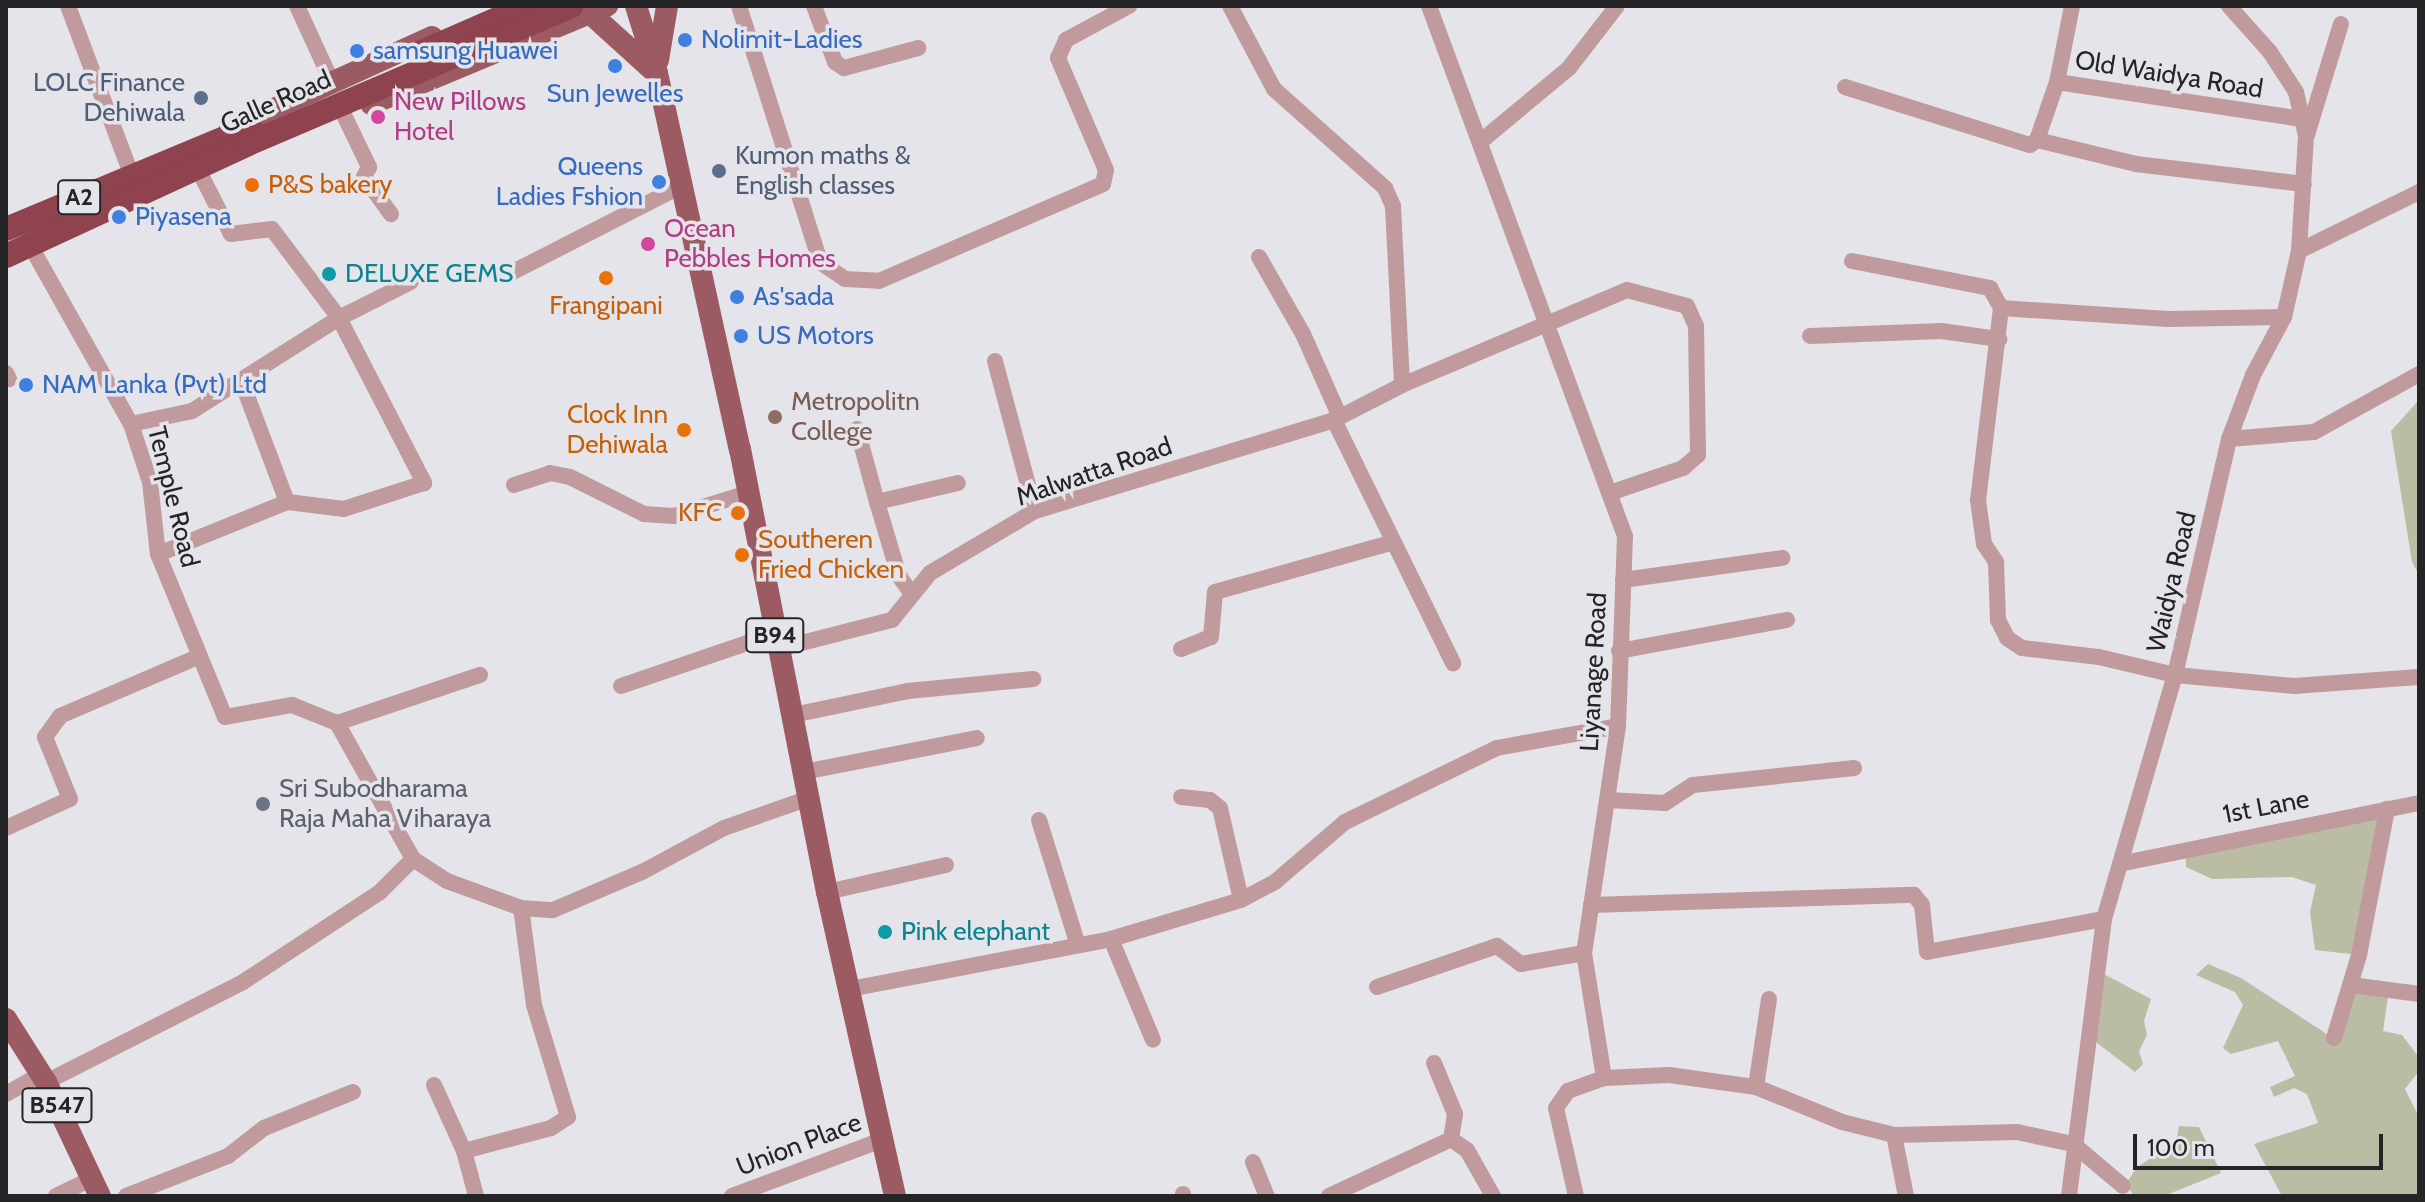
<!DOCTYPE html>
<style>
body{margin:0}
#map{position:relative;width:2425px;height:1202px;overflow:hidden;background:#e4e4ea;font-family:Cabin,sans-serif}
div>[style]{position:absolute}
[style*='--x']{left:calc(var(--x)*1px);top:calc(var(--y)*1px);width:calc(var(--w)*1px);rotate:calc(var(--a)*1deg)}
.green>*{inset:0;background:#babda4}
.minor>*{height:16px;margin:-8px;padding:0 8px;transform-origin:8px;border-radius:8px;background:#c19a9e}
.major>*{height:22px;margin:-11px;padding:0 11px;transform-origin:11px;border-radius:11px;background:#9c5b63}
.highway>*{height:24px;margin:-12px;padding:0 12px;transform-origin:12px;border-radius:12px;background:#8e434e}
.dots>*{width:22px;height:22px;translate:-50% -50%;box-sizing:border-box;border:4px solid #e4e4ea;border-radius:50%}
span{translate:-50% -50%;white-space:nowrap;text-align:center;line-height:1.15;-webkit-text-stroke:7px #e4e4ea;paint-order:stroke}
.shield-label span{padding:2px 6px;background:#e4e4ea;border:2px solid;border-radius:6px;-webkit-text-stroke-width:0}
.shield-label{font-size:24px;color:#252527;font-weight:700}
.shop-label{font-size:26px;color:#366cbe}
.left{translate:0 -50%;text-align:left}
.right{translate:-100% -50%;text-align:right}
.street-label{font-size:26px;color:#252527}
.service-label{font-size:26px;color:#4e5e75}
.hotel-label{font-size:26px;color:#b23c85}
.food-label{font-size:26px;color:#c56008}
.culture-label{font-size:26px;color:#0d838f}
.education-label{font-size:26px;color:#785e54}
.worship-label{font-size:26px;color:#5b616d}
.frame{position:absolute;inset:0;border:8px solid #252527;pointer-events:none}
.scale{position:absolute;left:2133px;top:1134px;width:250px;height:36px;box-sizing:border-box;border:4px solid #252527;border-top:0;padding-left:10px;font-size:24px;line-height:28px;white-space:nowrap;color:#252527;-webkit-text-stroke:6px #e4e4ea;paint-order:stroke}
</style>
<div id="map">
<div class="green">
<i style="clip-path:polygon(2419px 400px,2419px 575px,2412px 562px,2391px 431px)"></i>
<i style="clip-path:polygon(2387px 809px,2359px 955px,2315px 950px,2310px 912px,2316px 885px,2292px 877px,2212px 879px,2186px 867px,2186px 848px)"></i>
<i style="clip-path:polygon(2208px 964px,2241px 978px,2333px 1038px,2351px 985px,2389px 990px,2383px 1031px,2402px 1035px,2418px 1056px,2419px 1071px,2405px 1089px,2419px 1117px,2419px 1196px,2282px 1196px,2254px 1144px,2318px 1123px,2307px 1094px,2294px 1088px,2274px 1097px,2270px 1087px,2295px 1076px,2278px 1041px,2231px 1054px,2223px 1048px,2243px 1005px,2235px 992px,2196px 975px)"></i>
<i style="clip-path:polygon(2098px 971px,2151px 999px,2144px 1021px,2147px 1035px,2139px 1051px,2143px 1064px,2135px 1072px,2088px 1036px)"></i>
<i style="clip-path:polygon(2179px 1126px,2199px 1127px,2221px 1173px,2164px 1196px,2134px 1196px,2126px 1184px,2137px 1167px,2176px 1142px)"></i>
</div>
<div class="minor">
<i style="--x:68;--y:6;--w:179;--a:69.4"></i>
<i style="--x:297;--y:6;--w:84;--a:65.3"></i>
<i style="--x:739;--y:6;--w:269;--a:72.4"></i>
<i style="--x:820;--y:262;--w:30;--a:34"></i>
<i style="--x:845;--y:279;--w:34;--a:3"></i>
<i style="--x:879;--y:281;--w:244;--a:-23.4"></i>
<i style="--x:1103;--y:184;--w:14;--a:-78"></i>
<i style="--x:1106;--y:170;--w:122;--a:-113.2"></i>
<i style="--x:1058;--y:58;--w:20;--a:-66"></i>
<i style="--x:1066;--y:40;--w:72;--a:-28.4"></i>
<i style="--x:814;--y:6;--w:60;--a:69.4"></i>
<i style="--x:835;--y:62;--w:11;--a:34"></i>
<i style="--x:844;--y:68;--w:77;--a:-15.1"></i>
<i style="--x:1230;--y:6;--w:94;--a:62.1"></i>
<i style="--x:1274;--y:89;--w:149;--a:41.7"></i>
<i style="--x:1385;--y:188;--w:20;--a:66"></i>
<i style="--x:1393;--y:206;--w:179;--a:87.1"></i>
<i style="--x:1429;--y:6;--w:565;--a:69.71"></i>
<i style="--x:1625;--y:536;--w:190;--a:92.1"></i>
<i style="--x:1618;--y:726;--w:230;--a:98.5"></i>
<i style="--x:1584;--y:953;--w:127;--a:80.9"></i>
<i style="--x:2057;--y:82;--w:249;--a:8.6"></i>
<i style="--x:1845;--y:87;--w:194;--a:17.4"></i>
<i style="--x:2030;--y:145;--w:9;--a:-36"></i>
<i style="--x:2037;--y:140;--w:102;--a:13.6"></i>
<i style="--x:2136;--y:164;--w:169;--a:6.8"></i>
<i style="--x:344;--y:115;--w:58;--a:64.3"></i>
<i style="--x:369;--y:167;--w:11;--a:117"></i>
<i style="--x:364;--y:177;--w:46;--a:53.9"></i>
<i style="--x:2307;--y:135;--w:116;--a:-73"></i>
<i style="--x:2037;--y:140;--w:61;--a:-71"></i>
<i style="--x:2057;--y:82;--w:77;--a:-78.8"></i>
<i style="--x:1480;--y:142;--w:116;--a:-39.7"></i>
<i style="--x:1569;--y:68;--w:78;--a:-52.3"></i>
<i style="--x:200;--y:173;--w:68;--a:63.1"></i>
<i style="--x:231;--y:234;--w:41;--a:-7"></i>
<i style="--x:272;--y:229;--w:111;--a:53"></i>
<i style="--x:339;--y:318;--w:80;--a:-26.6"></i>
<i style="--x:30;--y:245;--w:206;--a:60.6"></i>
<i style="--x:131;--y:424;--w:61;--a:71.9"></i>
<i style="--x:150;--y:482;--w:72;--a:83.7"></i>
<i style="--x:158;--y:554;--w:176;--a:67.7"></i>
<i style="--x:225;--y:717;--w:68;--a:-10.2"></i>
<i style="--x:292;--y:705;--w:48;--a:21.8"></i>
<i style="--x:337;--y:723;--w:151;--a:-18.6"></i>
<i style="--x:2299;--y:251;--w:134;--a:-26.2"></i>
<i style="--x:1259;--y:257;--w:89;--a:60.3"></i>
<i style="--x:1303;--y:334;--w:91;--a:66"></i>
<i style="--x:1852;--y:261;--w:141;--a:11.1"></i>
<i style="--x:1990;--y:288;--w:23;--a:61"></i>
<i style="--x:2001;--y:308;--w:193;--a:96.8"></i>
<i style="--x:1978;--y:500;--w:44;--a:82.2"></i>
<i style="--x:1984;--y:544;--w:22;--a:56"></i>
<i style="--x:1996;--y:562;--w:58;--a:88"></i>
<i style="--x:1998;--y:620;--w:20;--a:63"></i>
<i style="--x:2007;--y:638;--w:18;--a:34"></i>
<i style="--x:2022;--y:648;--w:78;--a:6.7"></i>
<i style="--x:2099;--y:657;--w:78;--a:13.3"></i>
<i style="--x:2175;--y:675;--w:120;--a:5.3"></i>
<i style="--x:2294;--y:686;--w:125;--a:-4.1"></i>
<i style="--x:511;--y:273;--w:193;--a:-27.1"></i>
<i style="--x:2001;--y:308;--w:167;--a:3.8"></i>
<i style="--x:2168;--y:319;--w:116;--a:-1"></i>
<i style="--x:1810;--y:336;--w:131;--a:-2.2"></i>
<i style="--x:1941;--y:331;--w:59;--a:7.9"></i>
<i style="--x:995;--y:361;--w:155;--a:75.1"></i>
<i style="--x:6;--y:373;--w:7;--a:63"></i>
<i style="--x:241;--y:380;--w:130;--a:69.3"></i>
<i style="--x:1334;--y:420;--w:271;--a:63.9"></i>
<i style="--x:131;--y:424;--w:62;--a:-12"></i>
<i style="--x:192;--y:411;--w:174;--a:-32.3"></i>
<i style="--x:339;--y:318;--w:186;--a:62.7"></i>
<i style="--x:424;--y:483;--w:84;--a:162"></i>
<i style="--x:344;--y:509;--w:57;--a:-173"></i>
<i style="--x:287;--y:502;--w:139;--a:158"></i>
<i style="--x:857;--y:429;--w:76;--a:74.7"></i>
<i style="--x:2229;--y:439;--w:85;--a:-4.7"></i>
<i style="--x:2314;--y:432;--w:120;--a:-28.9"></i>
<i style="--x:514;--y:485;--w:38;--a:-18"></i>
<i style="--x:550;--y:473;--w:20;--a:11"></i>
<i style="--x:570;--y:477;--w:83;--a:26.6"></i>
<i style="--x:644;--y:514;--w:30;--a:4"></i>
<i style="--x:674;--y:516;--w:77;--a:-17.3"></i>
<i style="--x:1623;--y:580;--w:161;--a:-7.9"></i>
<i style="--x:911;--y:593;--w:21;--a:-125"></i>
<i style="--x:899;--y:576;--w:77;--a:-106.6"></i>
<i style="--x:877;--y:502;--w:83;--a:-13.2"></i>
<i style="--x:778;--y:649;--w:118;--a:-14.3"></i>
<i style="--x:892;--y:620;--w:60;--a:-51"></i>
<i style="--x:930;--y:573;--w:122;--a:-30.6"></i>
<i style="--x:1035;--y:511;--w:313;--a:-16.9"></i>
<i style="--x:1334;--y:420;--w:76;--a:-27.2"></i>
<i style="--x:1402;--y:385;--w:244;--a:-22.9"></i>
<i style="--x:1627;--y:290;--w:62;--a:14.9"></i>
<i style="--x:1687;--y:306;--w:22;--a:66"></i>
<i style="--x:1696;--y:326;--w:129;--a:89.1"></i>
<i style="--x:1698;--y:455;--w:20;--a:139"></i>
<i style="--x:1683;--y:468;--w:77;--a:161.1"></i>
<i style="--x:1181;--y:649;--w:32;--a:-22"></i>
<i style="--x:1211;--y:637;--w:45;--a:-84.9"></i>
<i style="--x:1215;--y:592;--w:183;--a:-15.6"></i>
<i style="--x:1619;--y:651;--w:171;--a:-10.5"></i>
<i style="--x:621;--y:686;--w:162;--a:-18.8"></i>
<i style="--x:793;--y:715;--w:117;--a:-11.8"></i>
<i style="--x:908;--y:691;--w:126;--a:-5.5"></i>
<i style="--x:337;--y:723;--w:156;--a:60.8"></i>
<i style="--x:804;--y:772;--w:176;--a:-11.1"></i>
<i style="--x:1181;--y:797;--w:29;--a:6"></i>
<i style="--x:1210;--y:800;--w:13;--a:39"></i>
<i style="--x:1220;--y:808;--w:94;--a:77.1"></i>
<i style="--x:1607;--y:800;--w:58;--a:3"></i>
<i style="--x:1665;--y:803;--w:33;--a:-33"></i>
<i style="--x:1693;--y:785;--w:162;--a:-6"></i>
<i style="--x:1039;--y:820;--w:131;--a:72.7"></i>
<i style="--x:6;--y:828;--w:70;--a:-24.4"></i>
<i style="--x:70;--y:799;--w:67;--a:-112"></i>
<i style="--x:45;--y:737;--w:26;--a:-54"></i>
<i style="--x:60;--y:716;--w:152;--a:-23.2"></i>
<i style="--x:2124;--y:863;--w:301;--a:-11.5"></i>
<i style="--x:827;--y:892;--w:122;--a:-12.8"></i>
<i style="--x:1591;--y:905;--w:323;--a:-1.8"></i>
<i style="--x:1914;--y:895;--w:13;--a:51"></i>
<i style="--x:1922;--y:905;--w:47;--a:83.9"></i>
<i style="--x:1927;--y:952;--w:180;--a:-10.6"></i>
<i style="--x:1111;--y:939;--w:109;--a:67.4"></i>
<i style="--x:2351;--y:985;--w:69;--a:7.5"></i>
<i style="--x:1377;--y:987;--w:127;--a:-18.9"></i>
<i style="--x:1497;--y:946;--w:30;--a:37"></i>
<i style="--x:1521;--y:964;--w:64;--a:-9.9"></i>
<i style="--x:850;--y:989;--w:266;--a:-10.8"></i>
<i style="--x:1111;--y:939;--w:136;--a:-16.7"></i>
<i style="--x:1241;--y:900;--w:40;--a:-28"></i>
<i style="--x:1276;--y:881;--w:91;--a:-40.5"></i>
<i style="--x:1345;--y:822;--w:169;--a:-26"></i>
<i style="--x:1497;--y:748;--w:123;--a:-10.3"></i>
<i style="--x:2334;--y:1038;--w:87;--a:-73.2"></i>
<i style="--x:2359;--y:955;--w:149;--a:-79.1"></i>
<i style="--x:1434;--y:1063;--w:55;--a:67.6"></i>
<i style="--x:1455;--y:1114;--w:25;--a:99"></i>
<i style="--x:46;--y:1082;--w:221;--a:-26.9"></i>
<i style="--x:243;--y:982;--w:164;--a:-33.3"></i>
<i style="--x:380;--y:892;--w:47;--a:-45"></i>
<i style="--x:413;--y:859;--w:40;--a:32.9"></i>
<i style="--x:447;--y:881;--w:79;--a:20"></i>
<i style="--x:521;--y:908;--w:32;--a:4"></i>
<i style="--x:553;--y:910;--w:97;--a:-23.1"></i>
<i style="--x:642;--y:872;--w:93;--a:-28.2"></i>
<i style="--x:724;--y:828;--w:90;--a:-19.4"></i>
<i style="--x:434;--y:1085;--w:72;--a:65.6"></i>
<i style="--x:1756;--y:1087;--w:89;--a:-81.6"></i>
<i style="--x:6;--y:1094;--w:40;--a:-29.7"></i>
<i style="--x:1894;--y:1135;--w:62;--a:78.9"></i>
<i style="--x:1253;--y:1162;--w:37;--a:68"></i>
<i style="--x:1183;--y:1194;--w:2;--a:90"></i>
<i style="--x:56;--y:1196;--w:41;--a:-25.9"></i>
<i style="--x:126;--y:1196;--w:110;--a:-21.4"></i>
<i style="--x:228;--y:1156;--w:46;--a:-37.9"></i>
<i style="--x:264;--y:1128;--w:96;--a:-22"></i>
<i style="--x:476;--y:1196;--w:47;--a:-104.9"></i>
<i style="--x:464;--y:1151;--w:90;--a:-14.8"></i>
<i style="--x:551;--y:1128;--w:20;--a:-33"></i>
<i style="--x:568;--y:1117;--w:117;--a:-106.9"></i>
<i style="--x:534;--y:1005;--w:98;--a:-97.6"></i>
<i style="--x:732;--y:1196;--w:160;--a:-20.5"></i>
<i style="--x:1329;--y:1196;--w:135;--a:-25"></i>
<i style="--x:1451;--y:1139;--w:19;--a:35"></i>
<i style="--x:1467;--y:1150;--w:53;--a:60.5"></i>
<i style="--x:1576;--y:1196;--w:90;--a:-102.8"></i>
<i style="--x:1556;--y:1108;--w:21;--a:-55"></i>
<i style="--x:1568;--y:1091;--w:38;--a:-20"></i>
<i style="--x:1604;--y:1078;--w:65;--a:-2.6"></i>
<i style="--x:1669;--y:1075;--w:88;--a:7.9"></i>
<i style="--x:1756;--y:1087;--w:93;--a:22.1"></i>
<i style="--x:1842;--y:1122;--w:54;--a:14"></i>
<i style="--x:1894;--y:1135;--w:123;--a:-1.4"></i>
<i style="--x:2017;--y:1132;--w:57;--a:12.1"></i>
<i style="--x:2073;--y:1144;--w:65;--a:40"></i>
<i style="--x:2069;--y:1196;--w:279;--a:-82.8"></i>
<i style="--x:2104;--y:919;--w:254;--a:-73.8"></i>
<i style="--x:2175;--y:675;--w:242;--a:-77.1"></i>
<i style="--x:2229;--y:439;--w:68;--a:-69.4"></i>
<i style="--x:2253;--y:375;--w:66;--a:-61.9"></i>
<i style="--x:2284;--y:317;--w:68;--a:-77.2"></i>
<i style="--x:2299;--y:251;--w:115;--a:-86.5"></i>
<i style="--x:2306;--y:136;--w:45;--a:-102.8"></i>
<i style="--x:2296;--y:92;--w:48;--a:-123"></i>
<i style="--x:2270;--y:52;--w:62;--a:-131.7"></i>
</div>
<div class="major">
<i style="--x:636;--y:6;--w:70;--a:72.6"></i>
<i style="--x:657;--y:73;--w:385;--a:77.6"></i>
<i style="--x:740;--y:449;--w:451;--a:78.9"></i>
<i style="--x:827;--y:892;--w:312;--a:77.4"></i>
<i style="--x:591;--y:14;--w:86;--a:42.2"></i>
<i style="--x:658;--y:60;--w:55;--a:-80.5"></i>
<i style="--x:371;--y:104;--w:256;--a:-22.6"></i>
<i style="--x:230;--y:129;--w:222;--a:-24.5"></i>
<i style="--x:6;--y:1019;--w:75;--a:57.6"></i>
<i style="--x:46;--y:1082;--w:126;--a:64.7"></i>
</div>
<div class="highway">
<i style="--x:417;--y:54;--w:120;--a:-23.6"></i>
<i style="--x:6;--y:229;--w:265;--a:-22.6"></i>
<i style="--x:6;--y:256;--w:267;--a:-24.8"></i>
<i style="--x:248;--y:144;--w:352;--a:-23.1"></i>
</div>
<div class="dots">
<i style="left:685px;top:40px;background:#3f7fe0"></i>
<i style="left:357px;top:51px;background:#3f7fe0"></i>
<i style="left:615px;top:66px;background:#3f7fe0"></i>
<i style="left:201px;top:98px;background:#5c6f8a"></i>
<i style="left:378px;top:117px;background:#d1479c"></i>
<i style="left:719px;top:171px;background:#5c6f8a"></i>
<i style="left:659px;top:182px;background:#3f7fe0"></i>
<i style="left:252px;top:185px;background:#e8710a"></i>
<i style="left:119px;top:217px;background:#3f7fe0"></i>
<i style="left:648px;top:244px;background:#d1479c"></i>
<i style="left:329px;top:274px;background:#0f9aa8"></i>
<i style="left:606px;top:278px;background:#e8710a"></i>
<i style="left:737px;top:297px;background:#3f7fe0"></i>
<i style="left:741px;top:336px;background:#3f7fe0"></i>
<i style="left:26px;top:385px;background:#3f7fe0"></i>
<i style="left:775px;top:417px;background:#8d6e63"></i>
<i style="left:684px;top:430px;background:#e8710a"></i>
<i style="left:738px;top:513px;background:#e8710a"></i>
<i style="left:742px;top:555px;background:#e8710a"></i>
<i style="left:263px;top:804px;background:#6b7280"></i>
<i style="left:885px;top:932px;background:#0f9aa8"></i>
</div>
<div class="shield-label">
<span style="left:79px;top:197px">A2</span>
<span style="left:775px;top:635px">B94</span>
<span style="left:57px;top:1105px">B547</span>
</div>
<div class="shop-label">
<span class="left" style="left:701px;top:40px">Nolimit-Ladies</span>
<span class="left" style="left:373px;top:51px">samsung Huawei</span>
<span style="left:615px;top:94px">Sun Jewelles</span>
<span class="right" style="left:643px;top:182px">Queens<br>Ladies Fshion</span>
<span class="left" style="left:135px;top:217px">Piyasena</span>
<span class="left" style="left:753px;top:297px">As'sada</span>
<span class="left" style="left:757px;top:336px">US Motors</span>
<span class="left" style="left:42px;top:385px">NAM Lanka (Pvt) Ltd</span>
</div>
<div class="street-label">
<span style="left:2169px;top:75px;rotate:9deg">Old Waidya Road</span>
<span style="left:276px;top:102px;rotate:-24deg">Galle Road</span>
<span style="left:1094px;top:472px;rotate:-19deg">Malwatta Road</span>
<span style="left:173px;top:497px;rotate:76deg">Temple Road</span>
<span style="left:2172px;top:582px;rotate:-77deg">Waidya Road</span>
<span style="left:1594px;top:672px;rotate:-87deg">Liyanage Road</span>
<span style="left:2266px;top:807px;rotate:-11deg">1st Lane</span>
<span style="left:799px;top:1145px;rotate:-21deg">Union Place</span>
</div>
<div class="service-label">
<span class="right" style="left:185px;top:98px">LOLC Finance<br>Dehiwala</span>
<span class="left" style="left:735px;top:171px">Kumon maths &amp;<br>English classes</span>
</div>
<div class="hotel-label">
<span class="left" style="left:394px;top:117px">New Pillows<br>Hotel</span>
<span class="left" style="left:664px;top:244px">Ocean<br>Pebbles Homes</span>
</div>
<div class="food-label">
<span class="left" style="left:268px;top:185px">P&amp;S bakery</span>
<span style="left:606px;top:306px">Frangipani</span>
<span class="right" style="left:668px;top:430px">Clock Inn<br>Dehiwala</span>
<span class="right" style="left:722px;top:513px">KFC</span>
<span class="left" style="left:758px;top:555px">Southeren<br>Fried Chicken</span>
</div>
<div class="culture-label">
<span class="left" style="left:345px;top:274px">DELUXE GEMS</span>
<span class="left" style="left:901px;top:932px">Pink elephant</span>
</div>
<div class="education-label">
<span class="left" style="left:791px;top:417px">Metropolitn<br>College</span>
</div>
<div class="worship-label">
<span class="left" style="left:279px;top:804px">Sri Subodharama<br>Raja Maha Viharaya</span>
</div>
<div class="frame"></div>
<div class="scale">100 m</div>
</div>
